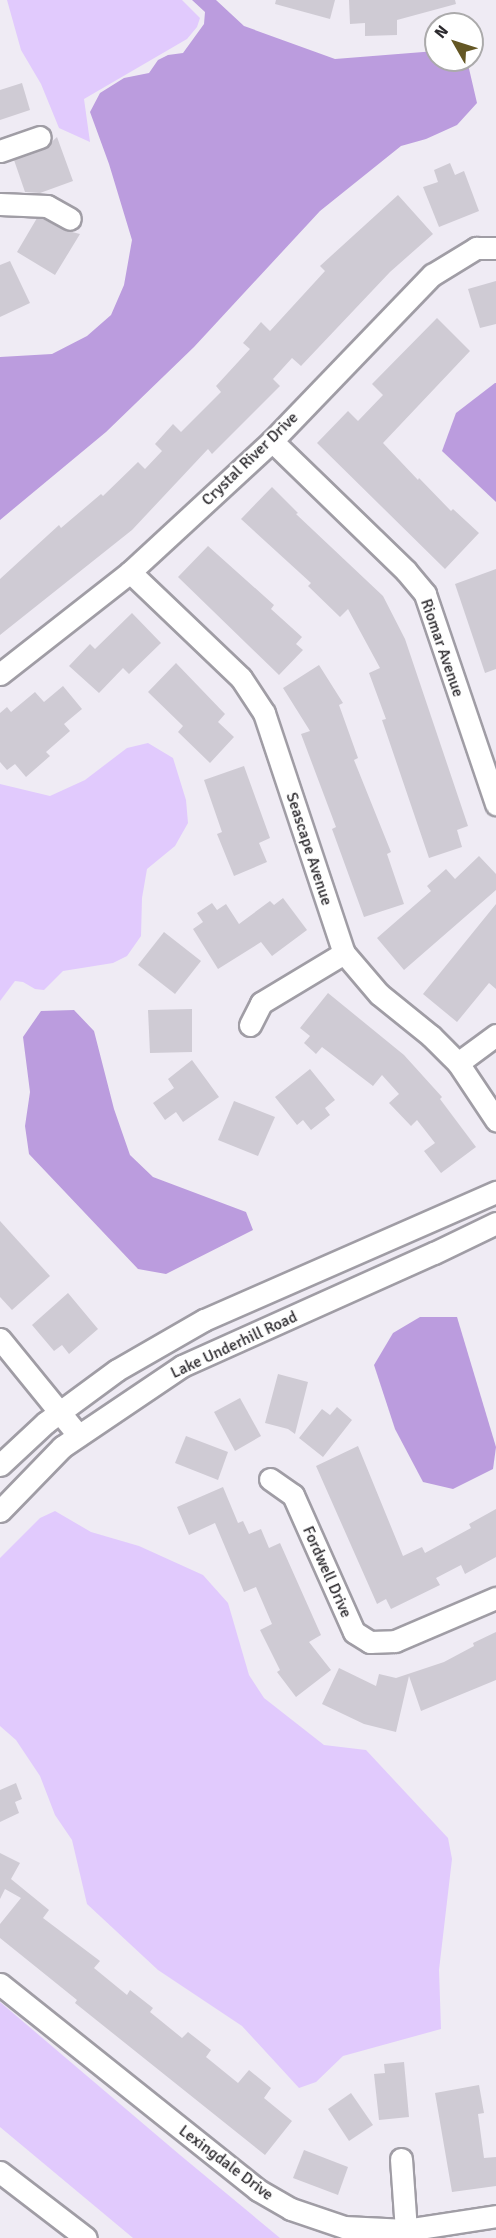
<!DOCTYPE html>
<style>
body{margin:0}
#map{position:relative;width:496px;height:2238px;overflow:hidden;background:#efebf4;font-family:Signika,sans-serif}
div>[style]{position:absolute}
[style*='--x']{left:calc(var(--x)*1px);top:calc(var(--y)*1px);width:calc(var(--w)*1px);rotate:calc(var(--a)*1deg)}
.green>*{inset:0;background:#e1cafd}
.water>*{inset:0;background:#bb9cde}
.building>*{inset:0;background:#cfcbd4}
.roads{filter:drop-shadow(2px 0 #a09da5) drop-shadow(-2px 0 #a09da5) drop-shadow(0 2px #a09da5) drop-shadow(0 -2px #a09da5)}
.minor>*{height:21px;margin:-10.5px;padding:0 10.5px;transform-origin:10.5px;border-radius:10.5px;background:#fff}
span{translate:-50% -50%;white-space:nowrap;text-align:center;line-height:1.15;-webkit-text-stroke:4.5px #fff;paint-order:stroke}
.street-label{font-size:16px;color:#2c2a2e}
.north{position:absolute;left:424px;top:12px;width:60px;height:60px;box-sizing:border-box;background:#fff;border:2px solid #abaaab;border-radius:50%;rotate:309deg;font-size:16px;font-weight:700;line-height:24px;text-align:center;color:#2c2a2e}
.north::after{content:'';display:block;margin:auto;width:21px;height:27px;background:#645724;clip-path:polygon(50% 0,100% 100%,50% 72%,0 100%)}
</style>
<div id="map">
<div class="green">
<i style="clip-path:polygon(7px 0,182px 0,200px 18px,197px 27px,187px 39px,84px 99px,90px 142px,59px 128px,41px 84px,21px 50px)"></i>
<i style="clip-path:polygon(148px 743px,173px 758px,186px 800px,188px 823px,175px 846px,147px 869px,142px 898px,141px 936px,127px 956px,113px 963px,63px 971px,44px 990px,35px 989px,23px 982px,15px 981px,0 1001px,0 784px,50px 796px,85px 780px,127px 748px)"></i>
<i style="clip-path:polygon(55px 1511px,91px 1532px,139px 1546px,203px 1575px,228px 1603px,249px 1675px,264px 1698px,324px 1745px,366px 1750px,448px 1838px,452px 1859px,439px 1970px,441px 2029px,343px 2056px,316px 2082px,299px 2088px,242px 2026px,158px 1970px,87px 1904px,72px 1840px,55px 1815px,40px 1776px,16px 1740px,0 1726px,0 1558px,40px 1518px)"></i>
<i style="clip-path:polygon(0 2002px,180px 2155px,280px 2238px,133px 2238px,0 2127px)"></i>
</div>
<div class="water">
<i style="clip-path:polygon(192px 0,216px 0,244px 26px,335px 59px,436px 51px,436px 60px,467px 60px,477px 103px,457px 125px,426px 139px,401px 146px,320px 211px,194px 347px,106px 432px,0 520px,0 357px,52px 354px,87px 336px,111px 315px,124px 285px,132px 240px,109px 164px,90px 112px,100px 93px,124px 78px,149px 73px,158px 60px,168px 55px,183px 53px,204px 24px,205px 12px)"></i>
<i style="clip-path:polygon(495px 383px,496px 383px,496px 502px,442px 451px,456px 413px)"></i>
<i style="clip-path:polygon(74px 1010px,94px 1031px,114px 1109px,130px 1155px,153px 1177px,246px 1212px,253px 1230px,166px 1274px,138px 1269px,29px 1154px,25px 1126px,30px 1092px,23px 1037px,41px 1011px)"></i>
<i style="clip-path:polygon(420px 1317px,457px 1317px,496px 1447px,493px 1469px,453px 1489px,423px 1482px,395px 1429px,374px 1365px,393px 1333px)"></i>
</div>
<div class="building">
<i style="clip-path:polygon(276px 0,335px 0,330px 19px,275px 4px)"></i>
<i style="clip-path:polygon(349px 0,455px 0,456px 4px,397px 20px,397px 35px,365px 36px,365px 23px,350px 24px)"></i>
<i style="clip-path:polygon(22px 83px,30px 110px,0 120px,0 90px)"></i>
<i style="clip-path:polygon(57px 137px,73px 181px,40px 193px,25px 192px,14px 160px,44px 149px)"></i>
<i style="clip-path:polygon(450px 163px,455px 175px,464px 171px,479px 211px,439px 227px,423px 187px,438px 182px,434px 170px)"></i>
<i style="clip-path:polygon(398px 195px,433px 234px,390px 272px,301px 366px,292px 358px,273px 379px,280px 386px,212px 454px,208px 449px,132px 530px,0 635px,0 579px,59px 525px,61px 528px,101px 494px,103px 496px,138px 462px,145px 469px,162px 451px,155px 444px,173px 424px,181px 432px,221px 392px,216px 386px,250px 349px,243px 343px,261px 322px,270px 331px,325px 271px,320px 266px)"></i>
<i style="clip-path:polygon(37px 218px,43px 219px,64px 230px,80px 234px,55px 275px,17px 252px)"></i>
<i style="clip-path:polygon(10px 261px,30px 303px,0 317px,0 265px)"></i>
<i style="clip-path:polygon(496px 281px,496px 324px,480px 328px,468px 289px)"></i>
<i style="clip-path:polygon(437px 318px,470px 351px,383px 443px,418px 480px,419px 478px,451px 511px,453px 509px,479px 533px,445px 569px,317px 443px,348px 411px,358px 421px,383px 395px,372px 384px)"></i>
<i style="clip-path:polygon(272px 487px,298px 513px,296px 514px,383px 596px,405px 639px,468px 826px,457px 830px,462px 847px,429px 858px,382px 720px,386px 719px,369px 673px,380px 668px,348px 609px,340px 617px,308px 586px,311px 583px,241px 519px)"></i>
<i style="clip-path:polygon(208px 546px,274px 605px,271px 609px,302px 637px,296px 644px,303px 650px,279px 675px,178px 577px)"></i>
<i style="clip-path:polygon(496px 569px,496px 669px,485px 673px,455px 584px)"></i>
<i style="clip-path:polygon(132px 613px,161px 643px,129px 674px,123px 668px,99px 693px,69px 666px,90px 644px,95px 649px)"></i>
<i style="clip-path:polygon(176px 663px,225px 714px,218px 722px,234px 737px,210px 763px,178px 732px,183px 726px,148px 692px)"></i>
<i style="clip-path:polygon(319px 665px,343px 703px,339px 705px,358px 758px,354px 760px,391px 852px,387px 854px,404px 904px,364px 917px,332px 829px,336px 827px,301px 734px,310px 731px,283px 688px)"></i>
<i style="clip-path:polygon(63px 686px,82px 709px,64px 724px,70px 731px,46px 752px,50px 756px,26px 777px,15px 764px,7px 770px,0 762px,0 713px,7px 707px,11px 712px,35px 692px,44px 702px)"></i>
<i style="clip-path:polygon(244px 766px,270px 838px,259px 843px,267px 862px,234px 876px,217px 834px,222px 832px,204px 780px)"></i>
<i style="clip-path:polygon(479px 856px,496px 874px,496px 890px,404px 970px,377px 938px,431px 891px,427px 886px,446px 869px,455px 879px)"></i>
<i style="clip-path:polygon(283px 898px,307px 930px,272px 956px,261px 942px,218px 969px,193px 929px,203px 922px,197px 913px,212px 903px,217px 910px,226px 904px,239px 924px,270px 901px,274px 905px)"></i>
<i style="clip-path:polygon(496px 904px,496px 989px,489px 983px,457px 1022px,423px 994px)"></i>
<i style="clip-path:polygon(164px 932px,201px 961px,175px 994px,138px 965px)"></i>
<i style="clip-path:polygon(328px 993px,404px 1055px,442px 1097px,440px 1099px,476px 1147px,441px 1173px,424px 1151px,435px 1143px,417px 1120px,411px 1126px,389px 1103px,399px 1094px,382px 1075px,373px 1086px,322px 1047px,316px 1054px,304px 1043px,310px 1036px,300px 1028px)"></i>
<i style="clip-path:polygon(192px 1009px,192px 1052px,150px 1053px,148px 1010px)"></i>
<i style="clip-path:polygon(192px 1060px,219px 1097px,183px 1122px,176px 1112px,165px 1120px,153px 1103px,174px 1088px,168px 1079px)"></i>
<i style="clip-path:polygon(310px 1069px,335px 1100px,325px 1108px,330px 1115px,311px 1130px,303px 1120px,297px 1125px,275px 1097px)"></i>
<i style="clip-path:polygon(234px 1101px,275px 1117px,258px 1156px,218px 1140px)"></i>
<i style="clip-path:polygon(0 1221px,50px 1276px,12px 1310px,0 1297px)"></i>
<i style="clip-path:polygon(68px 1293px,98px 1329px,69px 1354px,62px 1345px,54px 1351px,32px 1325px)"></i>
<i style="clip-path:polygon(278px 1374px,308px 1382px,295px 1434px,288px 1429px,265px 1423px)"></i>
<i style="clip-path:polygon(240px 1398px,261px 1436px,235px 1451px,214px 1412px)"></i>
<i style="clip-path:polygon(337px 1407px,352px 1420px,323px 1457px,299px 1438px,322px 1409px,330px 1415px)"></i>
<i style="clip-path:polygon(186px 1436px,228px 1452px,218px 1480px,175px 1463px)"></i>
<i style="clip-path:polygon(358px 1446px,403px 1556px,422px 1547px,425px 1553px,471px 1528px,469px 1524px,496px 1509px,496px 1557px,465px 1574px,461px 1565px,436px 1578px,440px 1585px,391px 1609px,386px 1599px,377px 1604px,316px 1466px)"></i>
<i style="clip-path:polygon(223px 1487px,238px 1523px,243px 1521px,249px 1534px,261px 1529px,269px 1548px,280px 1543px,321px 1635px,309px 1642px,331px 1670px,296px 1697px,277px 1672px,280px 1670px,260px 1630px,272px 1624px,256px 1587px,244px 1592px,215px 1523px,189px 1535px,177px 1507px)"></i>
<i style="clip-path:polygon(496px 1632px,496px 1680px,421px 1711px,409px 1676px,396px 1732px,364px 1724px,322px 1704px,339px 1668px,376px 1686px,379px 1674px,396px 1678px,444px 1662px,474px 1646px,473px 1643px)"></i>
<i style="clip-path:polygon(16px 1783px,22px 1799px,15px 1802px,19px 1813px,0 1822px,0 1790px)"></i>
<i style="clip-path:polygon(0 1853px,20px 1863px,11px 1879px,49px 1910px,43px 1918px,100px 1961px,94px 1968px,127px 1995px,130px 1990px,153px 2008px,150px 2012px,182px 2038px,188px 2032px,211px 2050px,206px 2057px,238px 2083px,249px 2070px,271px 2088px,264px 2098px,292px 2121px,265px 2155px,75px 2003px,77px 2000px,0 1938px,0 1924px,21px 1898px,5px 1889px,0 1899px)"></i>
<i style="clip-path:polygon(404px 2062px,409px 2117px,379px 2120px,374px 2074px,385px 2073px,384px 2064px)"></i>
<i style="clip-path:polygon(479px 2085px,484px 2113px,478px 2114px,484px 2158px,496px 2157px,496px 2186px,452px 2192px,435px 2093px)"></i>
<i style="clip-path:polygon(351px 2093px,373px 2125px,349px 2141px,328px 2109px)"></i>
<i style="clip-path:polygon(304px 2150px,348px 2167px,338px 2195px,293px 2178px)"></i>
</div>
<div class="roads">
<div class="minor">
<i style="--x:0;--y:151;--w:42;--a:-19.3"></i>
<i style="--x:0;--y:204;--w:47;--a:2.4"></i>
<i style="--x:47;--y:206;--w:26;--a:29"></i>
<i style="--x:272;--y:441;--w:187;--a:44.1"></i>
<i style="--x:406;--y:571;--w:30;--a:50"></i>
<i style="--x:425;--y:594;--w:222;--a:71.3"></i>
<i style="--x:130;--y:572;--w:153;--a:43.7"></i>
<i style="--x:241;--y:678;--w:42;--a:56.7"></i>
<i style="--x:264;--y:713;--w:253;--a:71.6"></i>
<i style="--x:344;--y:953;--w:54;--a:49.5"></i>
<i style="--x:379;--y:994;--w:67;--a:38.9"></i>
<i style="--x:431;--y:1036;--w:38;--a:45"></i>
<i style="--x:458;--y:1063;--w:69;--a:56.3"></i>
<i style="--x:0;--y:674;--w:165;--a:-38.1"></i>
<i style="--x:130;--y:572;--w:193;--a:-42.7"></i>
<i style="--x:272;--y:441;--w:231;--a:-46.1"></i>
<i style="--x:432;--y:275;--w:52;--a:-31.5"></i>
<i style="--x:476;--y:248;--w:20;--a:0"></i>
<i style="--x:250;--y:1025;--w:25;--a:-63"></i>
<i style="--x:261;--y:1003;--w:97;--a:-31.1"></i>
<i style="--x:458;--y:1063;--w:47;--a:-36.4"></i>
<i style="--x:0;--y:1339;--w:124;--a:50.9"></i>
<i style="--x:0;--y:1465;--w:62;--a:-43"></i>
<i style="--x:45;--y:1423;--w:89;--a:-36.4"></i>
<i style="--x:117;--y:1370;--w:100;--a:-29.9"></i>
<i style="--x:204;--y:1320;--w:319;--a:-23.7"></i>
<i style="--x:270;--y:1479;--w:28;--a:35"></i>
<i style="--x:293;--y:1495;--w:150;--a:66"></i>
<i style="--x:354;--y:1632;--w:19;--a:32"></i>
<i style="--x:370;--y:1642;--w:25;--a:-2"></i>
<i style="--x:395;--y:1641;--w:110;--a:-23.1"></i>
<i style="--x:0;--y:1511;--w:89;--a:-45.9"></i>
<i style="--x:62;--y:1447;--w:145;--a:-34"></i>
<i style="--x:182;--y:1366;--w:276;--a:-24.2"></i>
<i style="--x:434;--y:1253;--w:69;--a:-25.8"></i>
<i style="--x:0;--y:1984;--w:330;--a:38.6"></i>
<i style="--x:258;--y:2190;--w:38;--a:30"></i>
<i style="--x:291;--y:2209;--w:56;--a:18.8"></i>
<i style="--x:344;--y:2227;--w:62;--a:2.8"></i>
<i style="--x:406;--y:2230;--w:91;--a:-8.8"></i>
<i style="--x:401;--y:2159;--w:71;--a:86"></i>
<i style="--x:0;--y:2172;--w:108;--a:37.5"></i>
</div>
</div>
<div class="street-label">
<span style="left:250px;top:459px;rotate:-44deg">Crystal River Drive</span>
<span style="left:442px;top:648px;rotate:71deg">Riomar Avenue</span>
<span style="left:309px;top:849px;rotate:72deg">Seascape Avenue</span>
<span style="left:234px;top:1345px;rotate:-25deg">Lake Underhill Road</span>
<span style="left:327px;top:1572px;rotate:66deg">Fordwell Drive</span>
<span style="left:226px;top:2163px;rotate:37deg">Lexingdale Drive</span>
</div>
<div class="north">N</div>
</div>
